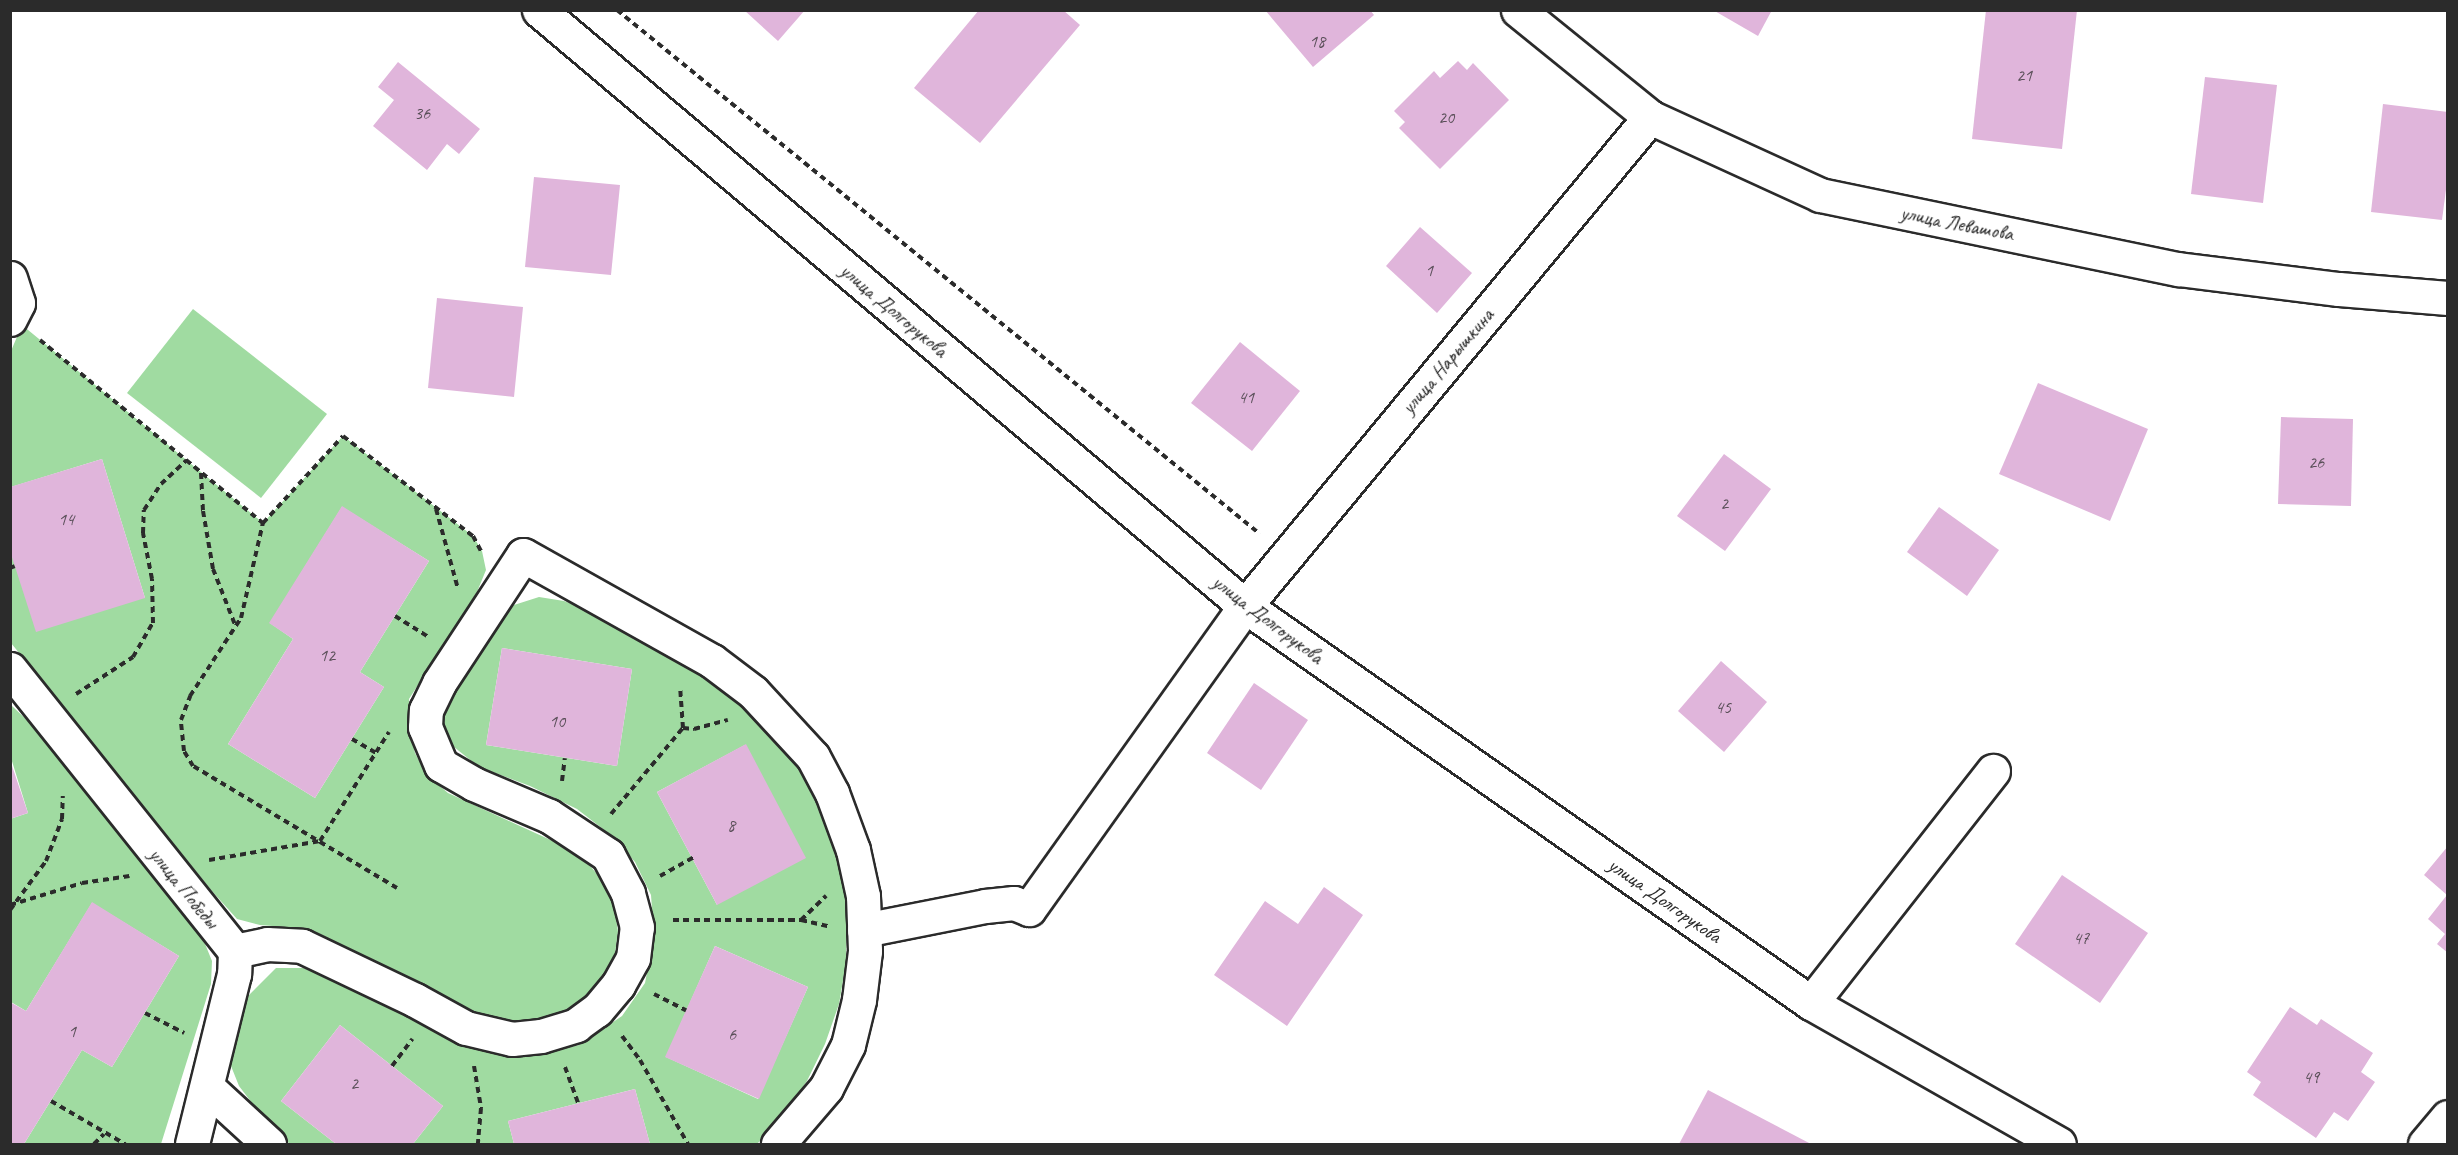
<!DOCTYPE html>
<meta charset="utf-8">
<style>
body{margin:0}
#map{position:relative;width:2458px;height:1155px;overflow:hidden;background:#fff;font-family:Caveat,sans-serif}
div>[style]{position:absolute}
[style*='--x']{left:calc(var(--x)*1px);top:calc(var(--y)*1px);width:calc(var(--w)*1px);rotate:calc(var(--a)*1deg)}
.green>*{inset:0;background:#a0dba1}
.building>*{inset:0;background:#e0b5db}
.path>*{height:4px;margin-top:-2px;transform-origin:0;background:repeating-linear-gradient(90deg,#2b2b2b 0 6px,transparent 0 10.5px)}
.roads{filter:drop-shadow(2px 0 #2b2b2b) drop-shadow(-2px 0 #2b2b2b) drop-shadow(0 2px #2b2b2b) drop-shadow(0 -2px #2b2b2b)}
.minor>*{height:33px;margin:-16.5px;padding:0 16.5px;transform-origin:16.5px;border-radius:16.5px;background:#fff}
span{translate:-50% -50%;white-space:nowrap;text-align:center;line-height:1.15;-webkit-text-stroke:6px #fff;paint-order:stroke}
.number-label{font-size:18px;color:#584e57}
.number-label span{-webkit-text-stroke-width:0}
.street-label{font-size:21px;color:#2b2b2b}
.frame{position:absolute;inset:0;border:12px solid #2b2b2b;pointer-events:none}
</style>
<div id="map">
<div class="green">
<i style="clip-path:polygon(193px 309px,327px 414px,261px 498px,127px 393px)"></i>
<i style="clip-path:polygon(evenodd,22px 325px,263px 523px,343px 436px,473px 536px,482px 551px,486px 570px,477px 592px,409px 699px,411px 733px,415px 753px,426px 774px,448px 793px,579px 853px,604px 882px,615px 909px,618px 932px,615px 954px,606px 977px,587px 998px,563px 1011px,537px 1019px,511px 1021px,472px 1011px,309px 929px,260px 925px,237px 919px,211px 890px,11px 643px,10px 551px,145px 598px,102px 459px,11px 487px,11px 351px,22px 325px,342px 507px,429px 561px,360px 672px,384px 687px,315px 798px,228px 744px,293px 639px,270px 623px,342px 507px)"></i>
<i style="clip-path:polygon(evenodd,539px 597px,564px 601px,595px 613px,734px 696px,794px 760px,818px 804px,835px 845px,847px 896px,846px 963px,839px 1004px,825px 1044px,807px 1081px,781px 1119px,757px 1144px,650px 1144px,635px 1089px,508px 1121px,514px 1144px,413px 1144px,443px 1106px,340px 1025px,281px 1101px,336px 1144px,290px 1144px,268px 1124px,239px 1086px,229px 1061px,247px 997px,276px 968px,304px 968px,446px 1034px,493px 1052px,532px 1056px,579px 1045px,622px 1016px,645px 983px,654px 936px,651px 895px,635px 862px,612px 836px,577px 809px,530px 786px,479px 767px,449px 743px,441px 717px,460px 679px,503px 617px,514px 605px,539px 597px,502px 648px,632px 669px,617px 766px,486px 745px,502px 648px,539px 597px,745px 745px,717px 905px,657px 792px,745px 745px,539px 597px,715px 946px,808px 987px,758px 1099px,666px 1057px,715px 946px)"></i>
<i style="clip-path:polygon(11px 705px,29px 722px,203px 939px,212px 961px,211px 984px,161px 1144px,24px 1144px,82px 1050px,112px 1067px,179px 956px,92px 903px,26px 1011px,11px 1002px,10px 819px,28px 813px,11px 758px)"></i>
</div>
<div class="building">
<i style="clip-path:polygon(744px 10px,805px 10px,778px 41px)"></i>
<i style="clip-path:polygon(979px 10px,1063px 10px,1080px 25px,980px 143px,914px 88px)"></i>
<i style="clip-path:polygon(1265px 10px,1370px 10px,1374px 15px,1313px 67px)"></i>
<i style="clip-path:polygon(1713px 10px,1772px 10px,1758px 36px)"></i>
<i style="clip-path:polygon(1986px 10px,2077px 10px,2062px 149px,1972px 139px)"></i>
<i style="clip-path:polygon(1458px 61px,1467px 70px,1473px 63px,1509px 100px,1440px 169px,1399px 128px,1405px 122px,1394px 111px,1434px 71px,1440px 78px)"></i>
<i style="clip-path:polygon(398px 62px,480px 129px,459px 154px,447px 144px,427px 170px,373px 126px,394px 100px,378px 87px)"></i>
<i style="clip-path:polygon(2205px 77px,2277px 85px,2263px 203px,2191px 194px)"></i>
<i style="clip-path:polygon(2383px 104px,2448px 112px,2448px 174px,2442px 220px,2371px 212px)"></i>
<i style="clip-path:polygon(534px 177px,620px 185px,611px 275px,525px 267px)"></i>
<i style="clip-path:polygon(1420px 227px,1472px 273px,1437px 313px,1386px 266px)"></i>
<i style="clip-path:polygon(437px 298px,523px 307px,514px 397px,428px 388px)"></i>
<i style="clip-path:polygon(1240px 342px,1300px 391px,1252px 451px,1191px 403px)"></i>
<i style="clip-path:polygon(2038px 383px,2148px 429px,2110px 521px,1999px 474px)"></i>
<i style="clip-path:polygon(2281px 417px,2353px 419px,2351px 506px,2278px 504px)"></i>
<i style="clip-path:polygon(1724px 454px,1771px 489px,1725px 551px,1677px 516px)"></i>
<i style="clip-path:polygon(102px 459px,145px 598px,36px 632px,10px 551px,10px 487px)"></i>
<i style="clip-path:polygon(342px 506px,429px 561px,360px 672px,384px 687px,315px 798px,228px 744px,293px 639px,269px 623px)"></i>
<i style="clip-path:polygon(1939px 507px,1999px 550px,1967px 596px,1907px 552px)"></i>
<i style="clip-path:polygon(502px 648px,632px 669px,617px 766px,486px 745px)"></i>
<i style="clip-path:polygon(1721px 661px,1767px 702px,1724px 752px,1678px 711px)"></i>
<i style="clip-path:polygon(1254px 683px,1308px 720px,1261px 790px,1207px 753px)"></i>
<i style="clip-path:polygon(746px 744px,806px 858px,717px 905px,657px 792px)"></i>
<i style="clip-path:polygon(10px 760px,28px 813px,10px 819px)"></i>
<i style="clip-path:polygon(2448px 846px,2448px 953px,2437px 944px,2445px 934px,2428px 919px,2447px 895px,2424px 875px)"></i>
<i style="clip-path:polygon(2062px 875px,2148px 933px,2100px 1003px,2015px 944px)"></i>
<i style="clip-path:polygon(1324px 887px,1363px 915px,1287px 1026px,1214px 975px,1265px 901px,1298px 924px)"></i>
<i style="clip-path:polygon(92px 902px,179px 956px,112px 1067px,82px 1050px,24px 1144px,10px 1144px,10px 1002px,26px 1011px)"></i>
<i style="clip-path:polygon(715px 946px,808px 987px,759px 1099px,665px 1057px)"></i>
<i style="clip-path:polygon(2290px 1007px,2317px 1025px,2321px 1019px,2373px 1053px,2361px 1072px,2375px 1082px,2348px 1121px,2334px 1112px,2316px 1138px,2253px 1095px,2261px 1082px,2247px 1072px)"></i>
<i style="clip-path:polygon(340px 1025px,443px 1106px,413px 1144px,336px 1144px,281px 1101px)"></i>
<i style="clip-path:polygon(635px 1089px,650px 1144px,514px 1144px,508px 1121px)"></i>
<i style="clip-path:polygon(1708px 1090px,1811px 1144px,1679px 1144px)"></i>
</div>
<div class="path">
<i style="--x:617;--y:10;--w:829;--a:39.18"></i>
<i style="--x:40;--y:340;--w:288;--a:39.4"></i>
<i style="--x:201;--y:473;--w:38;--a:87"></i>
<i style="--x:203;--y:511;--w:59;--a:80.2"></i>
<i style="--x:213;--y:569;--w:62;--a:68.4"></i>
<i style="--x:436;--y:509;--w:83;--a:74.6"></i>
<i style="--x:10;--y:568;--w:5;--a:-22"></i>
<i style="--x:395;--y:616;--w:38;--a:32"></i>
<i style="--x:76;--y:694;--w:68;--a:-33"></i>
<i style="--x:133;--y:657;--w:39;--a:-60"></i>
<i style="--x:153;--y:623;--w:44;--a:-91.3"></i>
<i style="--x:152;--y:579;--w:47;--a:-101.1"></i>
<i style="--x:143;--y:533;--w:23;--a:-88"></i>
<i style="--x:144;--y:510;--w:31;--a:-57"></i>
<i style="--x:161;--y:484;--w:35;--a:-43"></i>
<i style="--x:683;--y:728;--w:11;--a:5"></i>
<i style="--x:694;--y:729;--w:35;--a:-15"></i>
<i style="--x:352;--y:739;--w:28;--a:30"></i>
<i style="--x:562;--y:781;--w:23;--a:-83"></i>
<i style="--x:611;--y:814;--w:112;--a:-50.1"></i>
<i style="--x:683;--y:728;--w:42;--a:-94.1"></i>
<i style="--x:209;--y:860;--w:113;--a:-9.7"></i>
<i style="--x:320;--y:841;--w:129;--a:-57.7"></i>
<i style="--x:660;--y:876;--w:38;--a:-29"></i>
<i style="--x:397;--y:888;--w:238;--a:-149.1"></i>
<i style="--x:193;--y:766;--w:17;--a:-121"></i>
<i style="--x:184;--y:751;--w:31;--a:-96"></i>
<i style="--x:181;--y:720;--w:26;--a:-69"></i>
<i style="--x:190;--y:696;--w:93;--a:-56.8"></i>
<i style="--x:241;--y:618;--w:98;--a:-77"></i>
<i style="--x:263;--y:523;--w:118;--a:-47.4"></i>
<i style="--x:343;--y:436;--w:164;--a:37.6"></i>
<i style="--x:473;--y:536;--w:17;--a:62"></i>
<i style="--x:10;--y:905;--w:75;--a:-17"></i>
<i style="--x:82;--y:883;--w:48;--a:-8.5"></i>
<i style="--x:10;--y:910;--w:61;--a:-53.7"></i>
<i style="--x:46;--y:861;--w:45;--a:-69.1"></i>
<i style="--x:62;--y:819;--w:23;--a:-88"></i>
<i style="--x:673;--y:920;--w:128;--a:0"></i>
<i style="--x:801;--y:920;--w:35;--a:-44"></i>
<i style="--x:801;--y:920;--w:28;--a:13"></i>
<i style="--x:654;--y:994;--w:36;--a:27"></i>
<i style="--x:145;--y:1013;--w:44;--a:27.1"></i>
<i style="--x:622;--y:1036;--w:30;--a:53"></i>
<i style="--x:640;--y:1060;--w:97;--a:60.3"></i>
<i style="--x:392;--y:1066;--w:34;--a:-53"></i>
<i style="--x:474;--y:1066;--w:43;--a:80.5"></i>
<i style="--x:481;--y:1108;--w:36;--a:95"></i>
<i style="--x:565;--y:1067;--w:38;--a:70"></i>
<i style="--x:51;--y:1101;--w:86;--a:30.2"></i>
<i style="--x:94;--y:1144;--w:14;--a:-45"></i>
</div>
<div class="roads">
<div class="minor">
<i style="--x:539;--y:10;--w:924;--a:40.17"></i>
<i style="--x:1245;--y:606;--w:691;--a:35.05"></i>
<i style="--x:1811;--y:1003;--w:285;--a:29.6"></i>
<i style="--x:1518;--y:10;--w:170;--a:39"></i>
<i style="--x:1650;--y:117;--w:187;--a:24.6"></i>
<i style="--x:1820;--y:195;--w:366;--a:11.7"></i>
<i style="--x:2178;--y:269;--w:162;--a:7.1"></i>
<i style="--x:2339;--y:289;--w:109;--a:4.7"></i>
<i style="--x:10;--y:278;--w:26;--a:72"></i>
<i style="--x:18;--y:303;--w:18;--a:117"></i>
<i style="--x:10;--y:669;--w:361;--a:51.4"></i>
<i style="--x:235;--y:951;--w:23;--a:92"></i>
<i style="--x:234;--y:974;--w:175;--a:103.9"></i>
<i style="--x:864;--y:930;--w:123;--a:-11.2"></i>
<i style="--x:985;--y:906;--w:29;--a:-6"></i>
<i style="--x:1014;--y:903;--w:16;--a:22"></i>
<i style="--x:1029;--y:909;--w:372;--a:-54.5"></i>
<i style="--x:1245;--y:606;--w:635;--a:-50.37"></i>
<i style="--x:235;--y:951;--w:33;--a:-12"></i>
<i style="--x:267;--y:944;--w:35;--a:3"></i>
<i style="--x:302;--y:946;--w:125;--a:25.5"></i>
<i style="--x:415;--y:1000;--w:58;--a:28.8"></i>
<i style="--x:466;--y:1028;--w:47;--a:13.4"></i>
<i style="--x:512;--y:1039;--w:29;--a:-6"></i>
<i style="--x:541;--y:1036;--w:37;--a:-17"></i>
<i style="--x:576;--y:1025;--w:26;--a:-36"></i>
<i style="--x:597;--y:1010;--w:33;--a:-50"></i>
<i style="--x:618;--y:985;--w:31;--a:-61"></i>
<i style="--x:633;--y:958;--w:31;--a:-83"></i>
<i style="--x:637;--y:927;--w:35;--a:-105"></i>
<i style="--x:628;--y:893;--w:43;--a:-117.8"></i>
<i style="--x:608;--y:855;--w:71;--a:-146.5"></i>
<i style="--x:549;--y:816;--w:82;--a:-156.9"></i>
<i style="--x:474;--y:784;--w:38;--a:-150"></i>
<i style="--x:441;--y:765;--w:41;--a:-112.8"></i>
<i style="--x:425;--y:727;--w:17;--a:-87"></i>
<i style="--x:426;--y:710;--w:30;--a:-64"></i>
<i style="--x:439;--y:683;--w:153;--a:-56.7"></i>
<i style="--x:523;--y:555;--w:217;--a:29.3"></i>
<i style="--x:712;--y:661;--w:51;--a:37.1"></i>
<i style="--x:753;--y:692;--w:88;--a:47.3"></i>
<i style="--x:813;--y:757;--w:41;--a:62.2"></i>
<i style="--x:832;--y:793;--w:61;--a:69.8"></i>
<i style="--x:853;--y:850;--w:47;--a:77.7"></i>
<i style="--x:863;--y:896;--w:55;--a:87.9"></i>
<i style="--x:865;--y:951;--w:49;--a:97"></i>
<i style="--x:859;--y:1000;--w:46;--a:103.7"></i>
<i style="--x:848;--y:1045;--w:48;--a:117.1"></i>
<i style="--x:826;--y:1088;--w:74;--a:130.6"></i>
<i style="--x:1811;--y:1003;--w:295;--a:-51.9"></i>
<i style="--x:208;--y:1088;--w:83;--a:42.6"></i>
<i style="--x:2425;--y:1144;--w:35;--a:-50"></i>
</div>
</div>
<div class="number-label">
<span style="left:1317px;top:41px">18</span>
<span style="left:2024px;top:75px">21</span>
<span style="left:422px;top:113px">36</span>
<span style="left:1446px;top:117px">20</span>
<span style="left:1429px;top:270px">1</span>
<span style="left:1246px;top:397px">41</span>
<span style="left:2316px;top:462px">26</span>
<span style="left:1724px;top:503px">2</span>
<span style="left:66px;top:519px">14</span>
<span style="left:327px;top:655px">12</span>
<span style="left:1723px;top:707px">45</span>
<span style="left:557px;top:721px">10</span>
<span style="left:731px;top:825px">8</span>
<span style="left:2081px;top:938px">47</span>
<span style="left:72px;top:1031px">1</span>
<span style="left:732px;top:1034px">6</span>
<span style="left:2311px;top:1077px">49</span>
<span style="left:354px;top:1083px">2</span>
</div>
<div class="street-label">
<span style="left:1957px;top:223px;rotate:11deg">улица Левашова</span>
<span style="left:894px;top:310px;rotate:40deg">улица Долгорукова</span>
<span style="left:1447px;top:361px;rotate:-50deg">улица Нарышкина</span>
<span style="left:1268px;top:619px;rotate:37deg">улица Долгорукова</span>
<span style="left:184px;top:888px;rotate:51deg">улица Победы</span>
<span style="left:1665px;top:900px;rotate:35deg">улица Долгорукова</span>
</div>
<div class="frame"></div>
</div>
